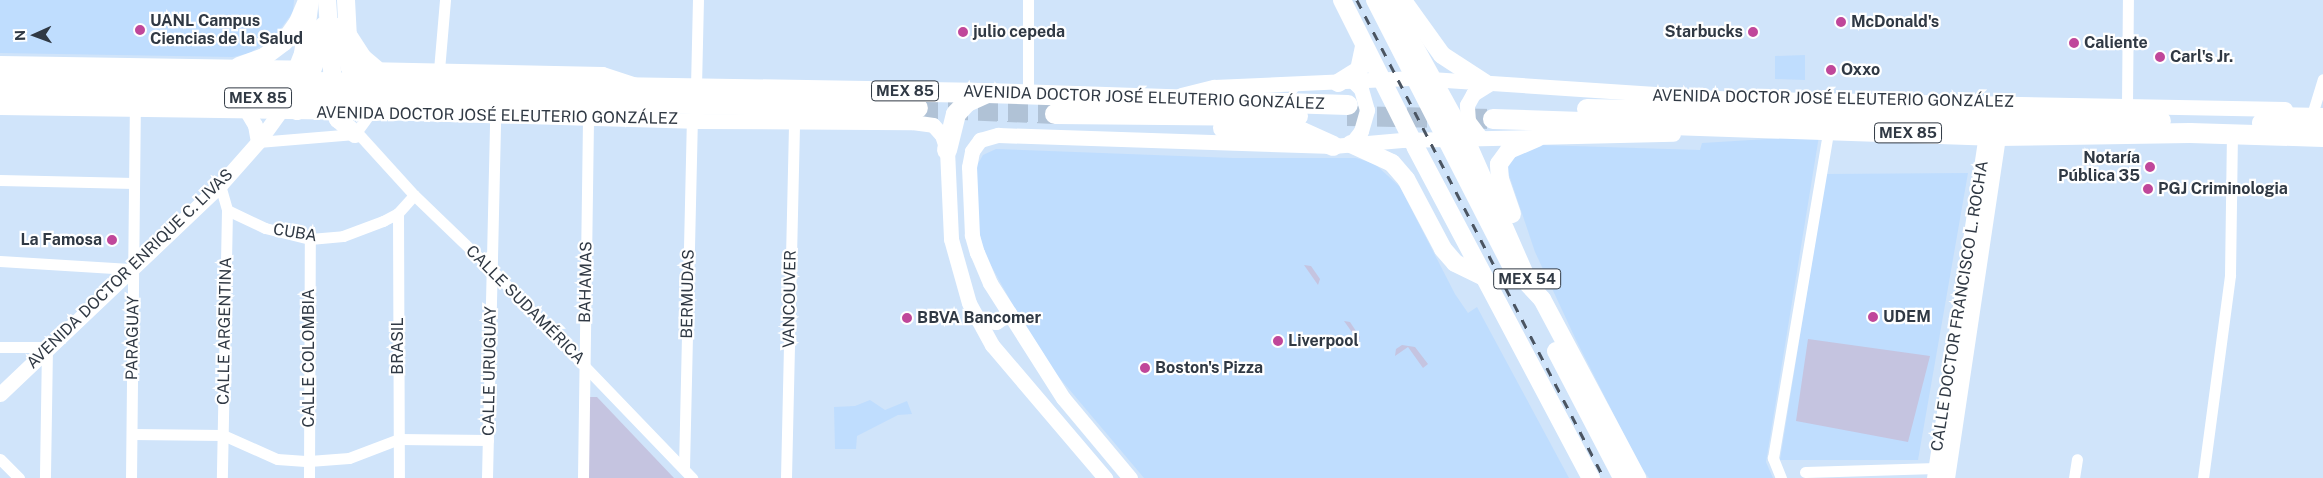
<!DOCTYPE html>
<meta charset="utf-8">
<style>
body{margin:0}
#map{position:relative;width:2323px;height:478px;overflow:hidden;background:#d0e4fa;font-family:"Public Sans",sans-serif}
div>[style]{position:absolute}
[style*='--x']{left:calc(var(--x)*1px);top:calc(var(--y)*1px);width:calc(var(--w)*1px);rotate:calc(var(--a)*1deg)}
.built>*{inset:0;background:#bfddfe}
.green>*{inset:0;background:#c5c4e0}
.highway-tunnel>*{height:20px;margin-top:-10px;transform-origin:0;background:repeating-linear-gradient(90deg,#b0c2d6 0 20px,transparent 0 30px)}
.street>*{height:11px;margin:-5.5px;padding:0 5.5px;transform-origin:5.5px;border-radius:5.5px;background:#fff}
.secondary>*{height:15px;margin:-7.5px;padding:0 7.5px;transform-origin:7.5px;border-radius:7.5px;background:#fff}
.primary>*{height:18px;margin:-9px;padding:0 9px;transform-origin:9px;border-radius:9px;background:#fff}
.highway>*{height:20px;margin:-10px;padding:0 10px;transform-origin:10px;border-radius:10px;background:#fff}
.rail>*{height:2.5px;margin-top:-1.25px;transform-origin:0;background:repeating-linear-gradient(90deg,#4b5562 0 9px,transparent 0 18px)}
.dots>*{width:14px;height:14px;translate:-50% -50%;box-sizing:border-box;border:2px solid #fff;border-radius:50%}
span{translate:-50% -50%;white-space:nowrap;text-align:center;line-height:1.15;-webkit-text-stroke:4.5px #fff;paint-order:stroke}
.shield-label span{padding:1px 4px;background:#fff;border:1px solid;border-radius:4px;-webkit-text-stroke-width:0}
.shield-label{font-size:15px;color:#303944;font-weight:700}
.poi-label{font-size:16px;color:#303944;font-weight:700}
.left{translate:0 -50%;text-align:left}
.right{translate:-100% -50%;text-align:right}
.street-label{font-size:16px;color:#303944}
.north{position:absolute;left:10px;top:10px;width:50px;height:50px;-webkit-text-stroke:4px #fff;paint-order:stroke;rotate:268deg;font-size:14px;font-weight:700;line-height:20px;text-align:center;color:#303944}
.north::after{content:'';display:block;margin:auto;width:18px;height:22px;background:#303944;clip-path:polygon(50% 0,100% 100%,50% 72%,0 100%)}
</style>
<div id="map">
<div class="built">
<i style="clip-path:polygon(0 0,294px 0,293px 12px,276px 35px,250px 53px,233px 57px,0 53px)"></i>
<i style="clip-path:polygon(1805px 55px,1805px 80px,1775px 79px,1775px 56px)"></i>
<i style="clip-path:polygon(1819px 136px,1766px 462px,1773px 478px,1649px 478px,1640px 466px,1577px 342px,1535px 252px,1504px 160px,1541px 145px,1700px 150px,1702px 143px)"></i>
<i style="clip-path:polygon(996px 149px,1233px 158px,1356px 158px,1375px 164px,1400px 187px,1455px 294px,1468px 313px,1477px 307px,1569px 478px,1144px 478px,1041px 356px,983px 251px,977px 218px,976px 167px,983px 155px)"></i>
<i style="clip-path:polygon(1968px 173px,1918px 460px,1780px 460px,1826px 174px)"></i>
<i style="clip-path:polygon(870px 400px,885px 410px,907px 401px,912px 414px,898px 415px,857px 436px,856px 449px,835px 449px,834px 407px,855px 406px)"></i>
</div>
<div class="green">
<i style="clip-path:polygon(1304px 265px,1311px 266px,1320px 279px,1318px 285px)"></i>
<i style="clip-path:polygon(1344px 321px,1350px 322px,1360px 337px,1359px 342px)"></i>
<i style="clip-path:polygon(1808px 339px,1930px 356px,1908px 442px,1796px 421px)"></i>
<i style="clip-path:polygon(1402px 345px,1415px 347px,1428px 364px,1423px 368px,1408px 347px,1395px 356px,1396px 349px)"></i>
<i style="clip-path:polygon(590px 397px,597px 397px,674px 478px,586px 478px,587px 402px)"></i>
</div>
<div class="highway-tunnel">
<i style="--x:918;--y:108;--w:137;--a:2.5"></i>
<i style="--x:1347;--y:116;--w:146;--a:1.2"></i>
</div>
<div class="street">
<i style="--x:1028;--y:0;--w:94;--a:90"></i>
<i style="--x:439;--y:70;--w:70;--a:-85.1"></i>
<i style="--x:696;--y:87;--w:87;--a:-88.7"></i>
<i style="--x:2127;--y:105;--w:105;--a:-89.5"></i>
<i style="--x:2314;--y:108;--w:30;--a:-73"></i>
<i style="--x:354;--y:129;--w:89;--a:47.7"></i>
<i style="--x:414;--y:195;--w:108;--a:43.9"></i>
<i style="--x:492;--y:270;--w:289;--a:46.1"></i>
<i style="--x:355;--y:134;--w:27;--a:-54"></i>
<i style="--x:258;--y:142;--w:97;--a:-4.7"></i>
<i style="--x:0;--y:180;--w:134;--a:1.3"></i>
<i style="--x:220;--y:185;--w:26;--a:74"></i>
<i style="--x:227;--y:210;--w:268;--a:91.1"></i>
<i style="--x:227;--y:210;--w:42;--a:25.3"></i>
<i style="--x:265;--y:228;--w:46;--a:13.7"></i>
<i style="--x:310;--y:239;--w:33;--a:-5"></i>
<i style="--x:343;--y:236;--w:43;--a:-20.6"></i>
<i style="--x:383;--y:221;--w:17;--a:-28"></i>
<i style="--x:398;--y:213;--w:24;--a:-48"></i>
<i style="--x:398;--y:213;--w:265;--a:89.8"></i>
<i style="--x:0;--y:261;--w:130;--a:3.5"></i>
<i style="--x:0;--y:347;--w:47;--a:0"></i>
<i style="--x:47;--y:347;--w:131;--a:90.9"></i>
<i style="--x:132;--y:434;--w:91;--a:0.6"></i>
<i style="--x:223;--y:435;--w:59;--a:24"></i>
<i style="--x:277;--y:459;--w:32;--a:4"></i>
<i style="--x:309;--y:461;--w:40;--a:-4.3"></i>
<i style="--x:349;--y:458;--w:53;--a:-20.8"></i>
<i style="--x:399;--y:439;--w:89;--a:0.6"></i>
<i style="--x:0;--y:459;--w:27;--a:45"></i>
<i style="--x:684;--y:468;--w:347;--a:-88.7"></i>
<i style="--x:1805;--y:472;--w:131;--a:-1.7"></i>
<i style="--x:131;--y:478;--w:370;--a:-89.4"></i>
<i style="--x:309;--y:478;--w:239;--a:-89.8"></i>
<i style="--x:487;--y:478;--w:364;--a:-88.7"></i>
<i style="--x:583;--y:478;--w:362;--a:-89.2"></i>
<i style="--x:786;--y:478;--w:358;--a:-88.7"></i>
<i style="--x:1781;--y:478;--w:22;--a:-112"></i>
<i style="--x:1773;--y:458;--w:331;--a:-80.4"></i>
<i style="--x:2074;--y:478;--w:19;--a:-81"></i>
<i style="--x:2203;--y:478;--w:205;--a:-82.4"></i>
<i style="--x:2230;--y:275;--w:140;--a:-89.2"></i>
</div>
<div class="secondary">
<i style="--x:0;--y:63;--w:308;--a:0.9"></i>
<i style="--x:364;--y:69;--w:238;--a:1.2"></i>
<i style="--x:602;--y:74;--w:36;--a:18"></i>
<i style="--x:1181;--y:95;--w:34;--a:-14"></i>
<i style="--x:1214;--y:87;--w:201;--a:-2.6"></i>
<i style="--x:1415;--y:78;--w:301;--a:3.8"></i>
<i style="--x:1715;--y:98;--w:570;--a:1.11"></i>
<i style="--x:0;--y:107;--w:378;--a:0.8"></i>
<i style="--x:378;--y:112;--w:314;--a:1.6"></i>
<i style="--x:692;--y:121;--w:220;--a:0.3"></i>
<i style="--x:912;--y:122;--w:21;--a:8"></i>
<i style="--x:933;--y:125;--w:13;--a:48"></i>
<i style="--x:942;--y:135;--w:16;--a:72"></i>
<i style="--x:947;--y:150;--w:89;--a:87.4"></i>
<i style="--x:951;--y:239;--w:66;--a:74.3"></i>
<i style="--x:969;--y:303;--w:48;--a:61.3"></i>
<i style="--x:992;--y:345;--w:175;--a:49.6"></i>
<i style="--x:246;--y:110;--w:17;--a:59"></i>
<i style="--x:255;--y:125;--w:17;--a:80"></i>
<i style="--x:1481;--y:138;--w:21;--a:-127"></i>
<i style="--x:1468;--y:121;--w:16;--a:-94"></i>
<i style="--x:1467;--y:105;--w:13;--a:-61"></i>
<i style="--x:1473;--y:94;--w:19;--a:-32"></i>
<i style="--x:1351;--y:144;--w:16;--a:-52"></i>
<i style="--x:1361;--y:131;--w:22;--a:-74"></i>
<i style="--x:1367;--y:110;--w:22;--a:-106"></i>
<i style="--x:1361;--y:89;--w:10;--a:-135"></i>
<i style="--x:977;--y:319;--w:19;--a:9"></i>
<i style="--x:996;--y:322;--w:16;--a:-35"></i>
<i style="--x:0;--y:394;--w:303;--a:-43.5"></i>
<i style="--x:220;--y:185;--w:57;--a:-48.5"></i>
<i style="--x:258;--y:142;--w:39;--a:-54"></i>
<i style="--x:1130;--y:478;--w:104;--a:-129.9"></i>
<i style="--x:1063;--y:398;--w:136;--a:-122.4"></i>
<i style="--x:990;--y:283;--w:33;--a:-113"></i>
<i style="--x:977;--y:253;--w:19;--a:-106"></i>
<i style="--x:972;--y:235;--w:68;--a:-92.5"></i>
<i style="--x:969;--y:167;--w:16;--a:-79"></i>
<i style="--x:972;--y:151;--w:14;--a:-54"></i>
<i style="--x:980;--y:140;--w:19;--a:-16"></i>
<i style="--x:998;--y:135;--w:335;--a:1.9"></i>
<i style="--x:1333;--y:146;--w:69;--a:-5"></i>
<i style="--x:1402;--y:140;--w:271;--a:-1.3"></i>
<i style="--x:1934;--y:478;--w:347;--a:-81.4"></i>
<i style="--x:1947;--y:478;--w:346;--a:-81.5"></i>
</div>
<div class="primary">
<i style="--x:327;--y:0;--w:112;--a:85.9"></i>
<i style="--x:335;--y:112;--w:8;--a:67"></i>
<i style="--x:338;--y:119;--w:23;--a:41"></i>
<i style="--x:346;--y:0;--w:35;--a:87"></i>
<i style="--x:348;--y:35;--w:27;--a:57"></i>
<i style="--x:363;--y:58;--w:17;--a:40"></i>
<i style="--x:1342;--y:0;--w:165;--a:63.4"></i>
<i style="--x:1416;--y:148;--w:374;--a:62.1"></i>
<i style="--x:1375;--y:0;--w:299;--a:62.9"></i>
<i style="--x:1511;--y:266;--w:45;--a:46.8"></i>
<i style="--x:1542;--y:299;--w:203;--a:62"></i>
<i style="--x:1389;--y:0;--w:160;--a:61.2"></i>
<i style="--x:1466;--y:140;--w:150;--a:66.3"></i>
<i style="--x:1404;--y:2;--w:65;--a:54.4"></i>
<i style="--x:1442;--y:55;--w:51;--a:33.1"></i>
<i style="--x:338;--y:27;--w:43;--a:73.7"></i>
<i style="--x:350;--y:68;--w:52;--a:57.5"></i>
<i style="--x:239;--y:66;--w:27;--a:-20"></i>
<i style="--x:264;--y:57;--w:25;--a:-37"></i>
<i style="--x:284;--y:42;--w:24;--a:-55"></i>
<i style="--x:298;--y:22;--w:21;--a:-67"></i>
<i style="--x:1338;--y:83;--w:25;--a:-32"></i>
<i style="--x:1359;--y:70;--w:25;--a:-78"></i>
<i style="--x:347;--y:85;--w:27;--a:84"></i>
<i style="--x:281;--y:110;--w:60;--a:-68.6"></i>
<i style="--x:303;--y:54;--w:54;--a:-82.6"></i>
<i style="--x:297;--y:111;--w:54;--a:-69.6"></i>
<i style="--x:316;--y:60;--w:35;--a:-78"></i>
<i style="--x:1351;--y:144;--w:45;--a:24.9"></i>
<i style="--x:1392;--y:163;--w:21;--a:49"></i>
<i style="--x:1406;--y:179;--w:79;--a:62.1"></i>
<i style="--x:1443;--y:249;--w:18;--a:49"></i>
<i style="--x:1455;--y:263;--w:32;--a:26"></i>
<i style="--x:1512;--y:214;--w:36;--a:-109"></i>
<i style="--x:1500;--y:180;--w:16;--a:-94"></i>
<i style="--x:1499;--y:164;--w:17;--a:-54"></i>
<i style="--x:1509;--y:150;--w:30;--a:-23"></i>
<i style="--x:1556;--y:351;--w:143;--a:62.5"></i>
</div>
<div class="highway">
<i style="--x:0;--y:77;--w:987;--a:0.93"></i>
<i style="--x:987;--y:93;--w:361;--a:1.9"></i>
<i style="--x:0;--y:92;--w:918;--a:1"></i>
<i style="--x:1587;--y:109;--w:574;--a:1.2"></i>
<i style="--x:1055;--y:114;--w:243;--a:0.5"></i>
<i style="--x:1493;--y:119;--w:505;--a:1.93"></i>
<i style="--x:1998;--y:136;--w:192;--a:-0.9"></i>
<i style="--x:2190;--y:133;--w:133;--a:1.7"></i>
<i style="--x:2262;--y:123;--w:16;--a:-22"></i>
<i style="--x:2277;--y:117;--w:46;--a:1.2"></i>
<i style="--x:1223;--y:128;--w:79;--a:2.9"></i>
<i style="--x:1302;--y:132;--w:34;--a:24"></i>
<i style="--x:947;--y:150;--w:37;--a:-76"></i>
<i style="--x:956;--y:114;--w:16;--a:-47"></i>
<i style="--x:967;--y:102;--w:20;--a:-24"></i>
</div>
<div class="rail">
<i style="--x:1357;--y:0;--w:538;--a:62.67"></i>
</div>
<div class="dots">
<i style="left:1841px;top:22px;background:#c0479a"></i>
<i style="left:140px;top:30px;background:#c0479a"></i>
<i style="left:963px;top:32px;background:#c0479a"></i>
<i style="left:1753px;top:32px;background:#c0479a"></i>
<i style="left:2074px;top:43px;background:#c0479a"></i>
<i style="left:2160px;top:57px;background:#c0479a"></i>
<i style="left:1831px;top:70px;background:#c0479a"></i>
<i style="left:2150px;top:167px;background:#c0479a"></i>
<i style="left:2148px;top:189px;background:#c0479a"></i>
<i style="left:112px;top:240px;background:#c0479a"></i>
<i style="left:1873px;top:317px;background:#c0479a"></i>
<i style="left:907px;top:318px;background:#c0479a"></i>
<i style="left:1278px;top:341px;background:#c0479a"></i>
<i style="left:1145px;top:368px;background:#c0479a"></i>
</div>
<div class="shield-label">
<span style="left:905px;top:91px">MEX 85</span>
<span style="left:258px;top:98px">MEX 85</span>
<span style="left:1908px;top:133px">MEX 85</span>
<span style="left:1527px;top:279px">MEX 54</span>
</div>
<div class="poi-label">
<span class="left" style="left:150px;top:30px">UANL Campus<br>Ciencias de la Salud</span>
<span class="left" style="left:1851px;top:22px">McDonald's</span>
<span class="left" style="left:973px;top:32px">julio cepeda</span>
<span class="right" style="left:1743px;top:32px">Starbucks</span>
<span class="left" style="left:2084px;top:43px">Caliente</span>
<span class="left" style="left:2170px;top:57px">Carl's Jr.</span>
<span class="left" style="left:1841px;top:70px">Oxxo</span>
<span class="right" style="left:2140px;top:167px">Notaría<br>Pública 35</span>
<span class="left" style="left:2158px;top:189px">PGJ Criminologia</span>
<span class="right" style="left:102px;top:240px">La Famosa</span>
<span class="left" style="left:1883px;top:317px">UDEM</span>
<span class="left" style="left:917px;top:318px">BBVA Bancomer</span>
<span class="left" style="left:1288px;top:341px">Liverpool</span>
<span class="left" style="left:1155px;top:368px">Boston's Pizza</span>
</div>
<div class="street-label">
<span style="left:1144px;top:98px;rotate:2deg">AVENIDA DOCTOR JOSÉ ELEUTERIO GONZÁLEZ</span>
<span style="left:1833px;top:99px;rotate:1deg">AVENIDA DOCTOR JOSÉ ELEUTERIO GONZÁLEZ</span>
<span style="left:497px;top:116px;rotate:1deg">AVENIDA DOCTOR JOSÉ ELEUTERIO GONZÁLEZ</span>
<span style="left:295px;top:233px;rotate:9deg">CUBA</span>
<span style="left:130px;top:269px;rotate:-44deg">AVENIDA DOCTOR ENRIQUE C. LIVAS</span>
<span style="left:586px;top:282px;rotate:-89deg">BAHAMAS</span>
<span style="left:688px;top:294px;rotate:-89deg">BERMUDAS</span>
<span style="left:790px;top:299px;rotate:-89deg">VANCOUVER</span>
<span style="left:525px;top:305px;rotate:45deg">CALLE SUDAMÉRICA</span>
<span style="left:1960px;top:306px;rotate:-81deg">CALLE DOCTOR FRANCISCO L. ROCHA</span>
<span style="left:225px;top:331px;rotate:-89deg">CALLE ARGENTINA</span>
<span style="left:133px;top:338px;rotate:-89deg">PARAGUAY</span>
<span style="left:398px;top:346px;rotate:-90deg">BRASIL</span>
<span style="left:309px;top:358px;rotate:-90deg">CALLE COLOMBIA</span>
<span style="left:490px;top:371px;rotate:-89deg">CALLE URUGUAY</span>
</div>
<div class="north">N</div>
</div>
